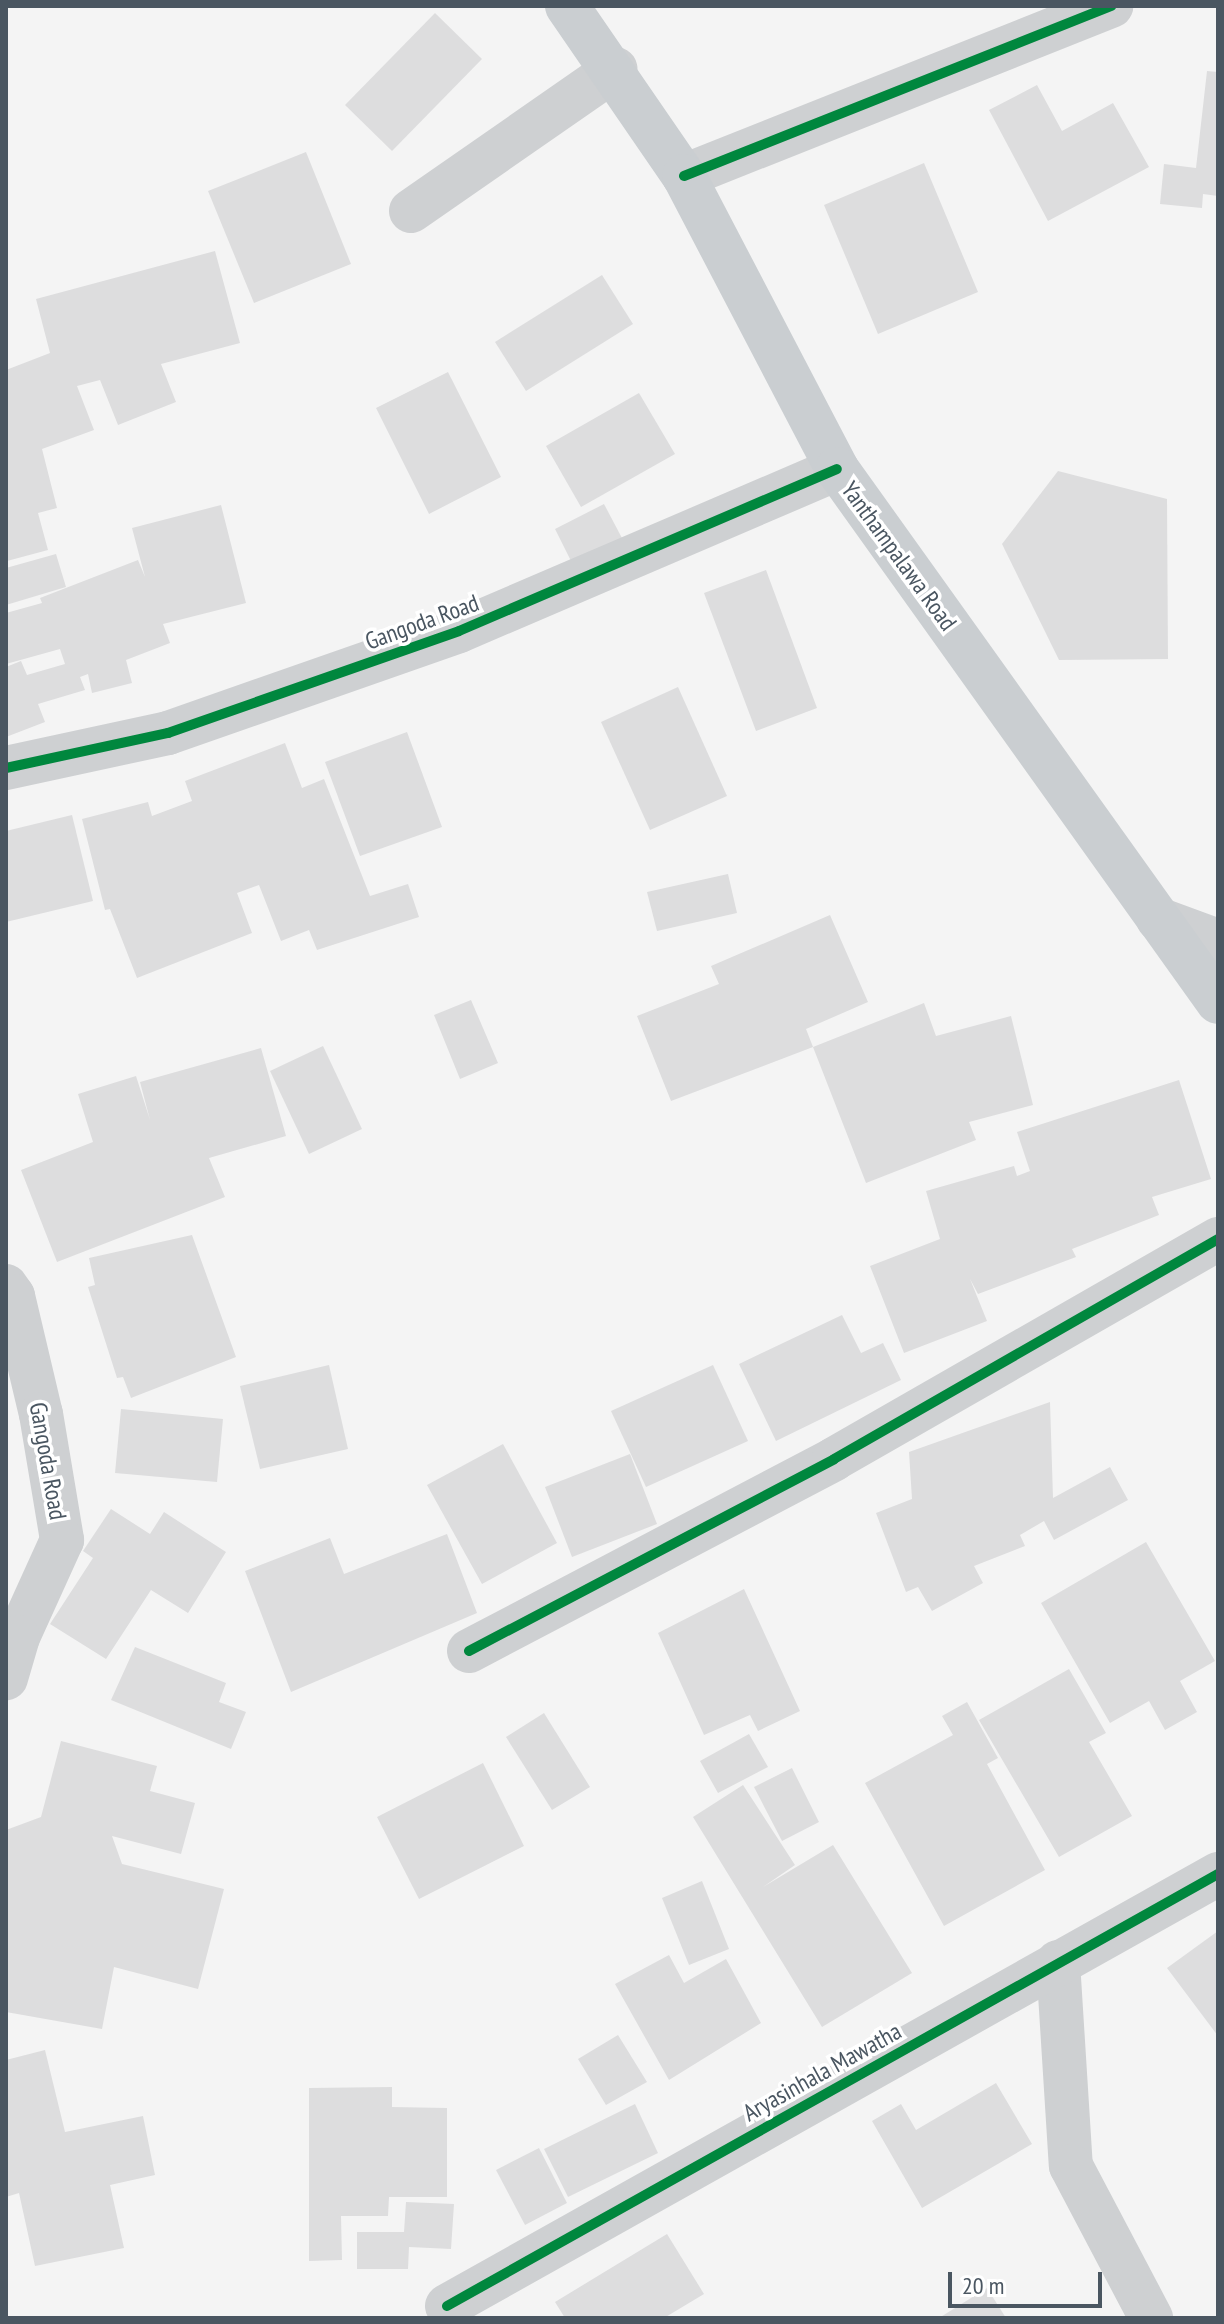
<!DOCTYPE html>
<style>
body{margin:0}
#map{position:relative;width:1224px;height:2324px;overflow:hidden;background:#f4f4f4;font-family:"PT Sans Narrow",sans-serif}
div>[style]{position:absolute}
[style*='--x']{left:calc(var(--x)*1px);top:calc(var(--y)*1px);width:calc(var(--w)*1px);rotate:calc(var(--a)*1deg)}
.building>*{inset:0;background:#ddddde}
.minor>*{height:44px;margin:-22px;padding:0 22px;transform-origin:22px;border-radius:22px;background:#ced0d2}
.major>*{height:44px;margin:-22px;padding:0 22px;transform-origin:22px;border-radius:22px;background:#caced1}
.cycleway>*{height:10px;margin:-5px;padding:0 5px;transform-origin:5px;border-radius:5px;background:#00873e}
span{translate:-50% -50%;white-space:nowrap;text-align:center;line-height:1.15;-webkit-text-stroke:7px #fff;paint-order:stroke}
.street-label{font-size:24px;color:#4a5661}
.frame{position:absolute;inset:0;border:8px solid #4a5661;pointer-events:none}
.scale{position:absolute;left:948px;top:2272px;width:154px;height:36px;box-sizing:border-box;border:4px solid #4a5661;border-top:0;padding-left:10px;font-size:24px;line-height:28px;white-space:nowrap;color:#4a5661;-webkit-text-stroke:6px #fff;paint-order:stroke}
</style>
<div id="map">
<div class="building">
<i style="clip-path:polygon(435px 13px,482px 59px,392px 151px,345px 105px)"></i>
<i style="clip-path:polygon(1207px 71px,1218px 72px,1218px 196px,1203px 194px,1202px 208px,1160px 204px,1164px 164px,1196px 168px)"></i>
<i style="clip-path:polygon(1037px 85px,1062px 131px,1113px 103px,1149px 167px,1048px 221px,989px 110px)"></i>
<i style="clip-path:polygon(306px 152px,351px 264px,254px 303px,208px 191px)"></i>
<i style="clip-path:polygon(924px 163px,978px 292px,878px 334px,824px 205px)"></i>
<i style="clip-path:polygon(215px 251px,240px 343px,161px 364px,176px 402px,118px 425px,100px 380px,77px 386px,94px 430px,42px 449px,57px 508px,38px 513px,48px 550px,7px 561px,6px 370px,50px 353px,36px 299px)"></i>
<i style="clip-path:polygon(602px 275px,633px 324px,526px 391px,495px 342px)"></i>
<i style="clip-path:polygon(448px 372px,501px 477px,429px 514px,376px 408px)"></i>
<i style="clip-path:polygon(639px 393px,675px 454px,581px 507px,546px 446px)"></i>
<i style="clip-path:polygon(1058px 471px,1167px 499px,1168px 659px,1059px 660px,1002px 544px)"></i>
<i style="clip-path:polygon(604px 504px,623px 540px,573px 565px,555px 529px)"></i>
<i style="clip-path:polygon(221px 505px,246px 603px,163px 624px,170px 643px,126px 660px,132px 683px,92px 693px,88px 674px,80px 677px,85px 690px,38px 704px,45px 722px,6px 737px,6px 667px,21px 661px,27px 675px,65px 664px,60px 649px,6px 664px,6px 613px,42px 603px,40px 598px,138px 560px,145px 577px,132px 528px)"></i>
<i style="clip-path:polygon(56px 554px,66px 587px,6px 605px,6px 568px)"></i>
<i style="clip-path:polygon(766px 570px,817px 708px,756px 731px,704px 593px)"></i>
<i style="clip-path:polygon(678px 687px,727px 796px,650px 830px,601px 722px)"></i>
<i style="clip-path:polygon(407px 732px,442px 827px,360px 856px,325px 762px)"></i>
<i style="clip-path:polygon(285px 743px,302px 788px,324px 779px,370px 896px,408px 884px,419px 917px,317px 950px,309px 930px,281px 941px,259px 885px,237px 893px,252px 933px,137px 978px,110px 909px,105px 910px,82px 819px,148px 802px,152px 816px,192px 801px,185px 781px)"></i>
<i style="clip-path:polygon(72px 815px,93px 901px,6px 922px,6px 831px)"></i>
<i style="clip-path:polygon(728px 874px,737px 913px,657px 931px,647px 892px)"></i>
<i style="clip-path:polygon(830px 915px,868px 1002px,806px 1029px,813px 1047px,671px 1101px,637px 1016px,719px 984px,711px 966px)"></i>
<i style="clip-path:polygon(471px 1000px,498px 1063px,460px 1079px,434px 1015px)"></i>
<i style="clip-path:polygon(924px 1003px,936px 1036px,1011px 1016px,1033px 1105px,969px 1122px,976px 1140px,866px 1183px,813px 1047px)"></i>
<i style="clip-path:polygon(323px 1046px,362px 1129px,309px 1154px,270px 1071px)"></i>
<i style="clip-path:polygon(261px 1048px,286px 1136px,209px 1158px,225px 1197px,57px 1262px,21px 1170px,93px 1142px,78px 1094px,136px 1076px,150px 1120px,140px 1082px)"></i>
<i style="clip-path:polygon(1179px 1080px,1211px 1179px,1152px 1197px,1159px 1215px,1072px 1249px,1076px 1257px,978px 1294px,970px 1279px,987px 1321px,904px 1353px,870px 1266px,940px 1239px,926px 1191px,1014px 1166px,1017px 1176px,1030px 1171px,1017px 1132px)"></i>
<i style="clip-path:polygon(192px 1235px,236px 1357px,131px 1398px,123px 1377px,117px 1378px,88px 1287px,95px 1285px,89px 1258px)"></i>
<i style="clip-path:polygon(842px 1315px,861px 1353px,883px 1343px,901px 1380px,776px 1441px,739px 1364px)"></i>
<i style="clip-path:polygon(329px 1365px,348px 1449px,260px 1469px,240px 1386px)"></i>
<i style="clip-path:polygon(713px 1365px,748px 1441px,646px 1487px,611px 1411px)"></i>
<i style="clip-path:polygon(1050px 1402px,1053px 1498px,1110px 1467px,1128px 1500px,1054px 1540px,1044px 1521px,1020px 1535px,1025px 1546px,974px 1566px,983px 1583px,932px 1611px,918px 1587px,906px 1592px,876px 1513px,912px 1499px,909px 1452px)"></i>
<i style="clip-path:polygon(121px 1409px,223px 1419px,217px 1482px,115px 1473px)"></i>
<i style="clip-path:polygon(503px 1444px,557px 1543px,482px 1584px,427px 1485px)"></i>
<i style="clip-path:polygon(630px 1454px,657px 1524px,572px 1557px,545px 1487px)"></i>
<i style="clip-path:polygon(111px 1509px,150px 1534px,164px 1512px,226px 1552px,188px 1613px,151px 1590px,106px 1659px,50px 1624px,93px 1558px,83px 1551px)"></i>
<i style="clip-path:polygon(447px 1534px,477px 1613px,291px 1692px,245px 1571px,330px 1538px,344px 1574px)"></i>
<i style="clip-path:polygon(1146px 1542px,1215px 1661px,1180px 1681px,1197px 1712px,1165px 1730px,1149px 1701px,1110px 1723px,1041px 1603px)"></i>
<i style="clip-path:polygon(744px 1589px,800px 1711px,758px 1731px,750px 1715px,704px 1735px,658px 1633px)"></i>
<i style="clip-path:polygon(135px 1647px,226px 1683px,219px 1702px,246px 1712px,231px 1749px,111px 1700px)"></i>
<i style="clip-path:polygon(1069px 1669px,1106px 1733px,1089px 1742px,1132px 1816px,1059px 1857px,979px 1720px)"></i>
<i style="clip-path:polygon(967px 1702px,998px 1758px,987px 1764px,1045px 1870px,944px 1926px,865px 1783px,953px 1735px,942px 1716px)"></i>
<i style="clip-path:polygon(544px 1713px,590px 1787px,552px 1810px,506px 1737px)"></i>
<i style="clip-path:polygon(749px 1734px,768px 1767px,718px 1793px,700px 1761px)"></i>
<i style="clip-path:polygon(61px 1741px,157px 1766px,150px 1791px,195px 1803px,181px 1854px,112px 1836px,122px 1864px,224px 1889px,198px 1989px,114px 1967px,102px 2029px,6px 2012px,6px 1830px,41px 1817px)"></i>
<i style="clip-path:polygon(483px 1763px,524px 1846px,419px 1899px,377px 1817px)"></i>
<i style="clip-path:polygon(792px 1768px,819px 1822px,782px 1841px,754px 1787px)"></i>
<i style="clip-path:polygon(743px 1785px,795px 1865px,763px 1887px,833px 1845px,912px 1973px,822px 2027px,693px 1817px)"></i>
<i style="clip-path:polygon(702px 1881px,729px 1949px,689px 1965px,662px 1898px)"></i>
<i style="clip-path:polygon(1218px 1931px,1218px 2036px,1167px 1968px)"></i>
<i style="clip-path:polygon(669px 1955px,684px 1983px,726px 1959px,761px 2023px,669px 2080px,615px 1984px)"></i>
<i style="clip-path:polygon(618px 2035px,647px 2082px,606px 2105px,578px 2059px)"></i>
<i style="clip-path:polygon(45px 2050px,65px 2132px,143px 2116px,155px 2175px,110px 2185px,124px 2248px,35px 2266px,19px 2193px,6px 2197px,6px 2060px)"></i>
<i style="clip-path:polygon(996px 2083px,1032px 2144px,922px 2208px,872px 2121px,901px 2104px,916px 2130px)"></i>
<i style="clip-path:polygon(392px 2087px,392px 2107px,447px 2108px,447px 2197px,389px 2197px,388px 2216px,341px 2216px,342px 2260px,309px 2261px,309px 2088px)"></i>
<i style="clip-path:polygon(635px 2104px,658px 2153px,568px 2197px,544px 2149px)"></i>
<i style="clip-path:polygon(539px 2148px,567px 2203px,525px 2225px,496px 2170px)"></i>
<i style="clip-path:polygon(406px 2202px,454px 2204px,451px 2249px,409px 2247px,408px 2269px,357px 2269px,357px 2232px,404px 2232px)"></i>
<i style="clip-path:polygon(667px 2234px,704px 2294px,664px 2318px,565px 2318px,555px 2302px)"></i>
<i style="clip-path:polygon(987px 2288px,1006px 2318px,939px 2318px)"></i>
</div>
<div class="minor">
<i style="--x:684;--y:176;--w:460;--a:-21.7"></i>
<i style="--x:411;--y:211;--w:249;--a:-34.8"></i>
<i style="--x:6;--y:768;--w:166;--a:-12.2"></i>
<i style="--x:168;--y:733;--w:308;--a:-19.3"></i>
<i style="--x:459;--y:631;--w:411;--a:-23.2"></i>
<i style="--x:1158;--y:919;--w:64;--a:20.1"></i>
<i style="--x:6;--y:1286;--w:12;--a:55"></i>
<i style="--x:13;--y:1296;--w:121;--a:76.7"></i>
<i style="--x:41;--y:1414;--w:128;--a:80.5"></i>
<i style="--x:62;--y:1540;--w:107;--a:114.4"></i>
<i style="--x:18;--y:1637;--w:43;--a:106.3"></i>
<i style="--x:469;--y:1651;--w:412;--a:-27.7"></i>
<i style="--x:834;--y:1459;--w:443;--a:-29.8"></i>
<i style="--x:1058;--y:1962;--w:204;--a:86.4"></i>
<i style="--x:1071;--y:2166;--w:172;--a:62.2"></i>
<i style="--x:447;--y:2306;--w:884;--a:-29.26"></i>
</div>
<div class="major">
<i style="--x:567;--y:6;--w:206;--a:55.5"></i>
<i style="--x:684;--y:176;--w:331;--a:62.4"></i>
<i style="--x:837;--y:469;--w:655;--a:54.44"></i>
</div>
<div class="cycleway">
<i style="--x:684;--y:176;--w:460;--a:-21.7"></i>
<i style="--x:6;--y:768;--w:166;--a:-12.2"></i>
<i style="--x:168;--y:733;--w:308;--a:-19.3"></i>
<i style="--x:459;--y:631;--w:411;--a:-23.2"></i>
<i style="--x:469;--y:1651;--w:412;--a:-27.7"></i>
<i style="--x:834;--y:1459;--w:443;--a:-29.8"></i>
<i style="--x:447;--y:2306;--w:884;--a:-29.26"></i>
</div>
<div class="street-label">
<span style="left:899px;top:556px;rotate:54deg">Yanthampalawa Road</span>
<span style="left:422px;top:622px;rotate:-20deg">Gangoda Road</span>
<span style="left:48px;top:1461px;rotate:80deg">Gangoda Road</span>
<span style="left:822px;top:2072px;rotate:-29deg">Aryasinhala Mawatha</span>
</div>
<div class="frame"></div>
<div class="scale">20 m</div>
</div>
